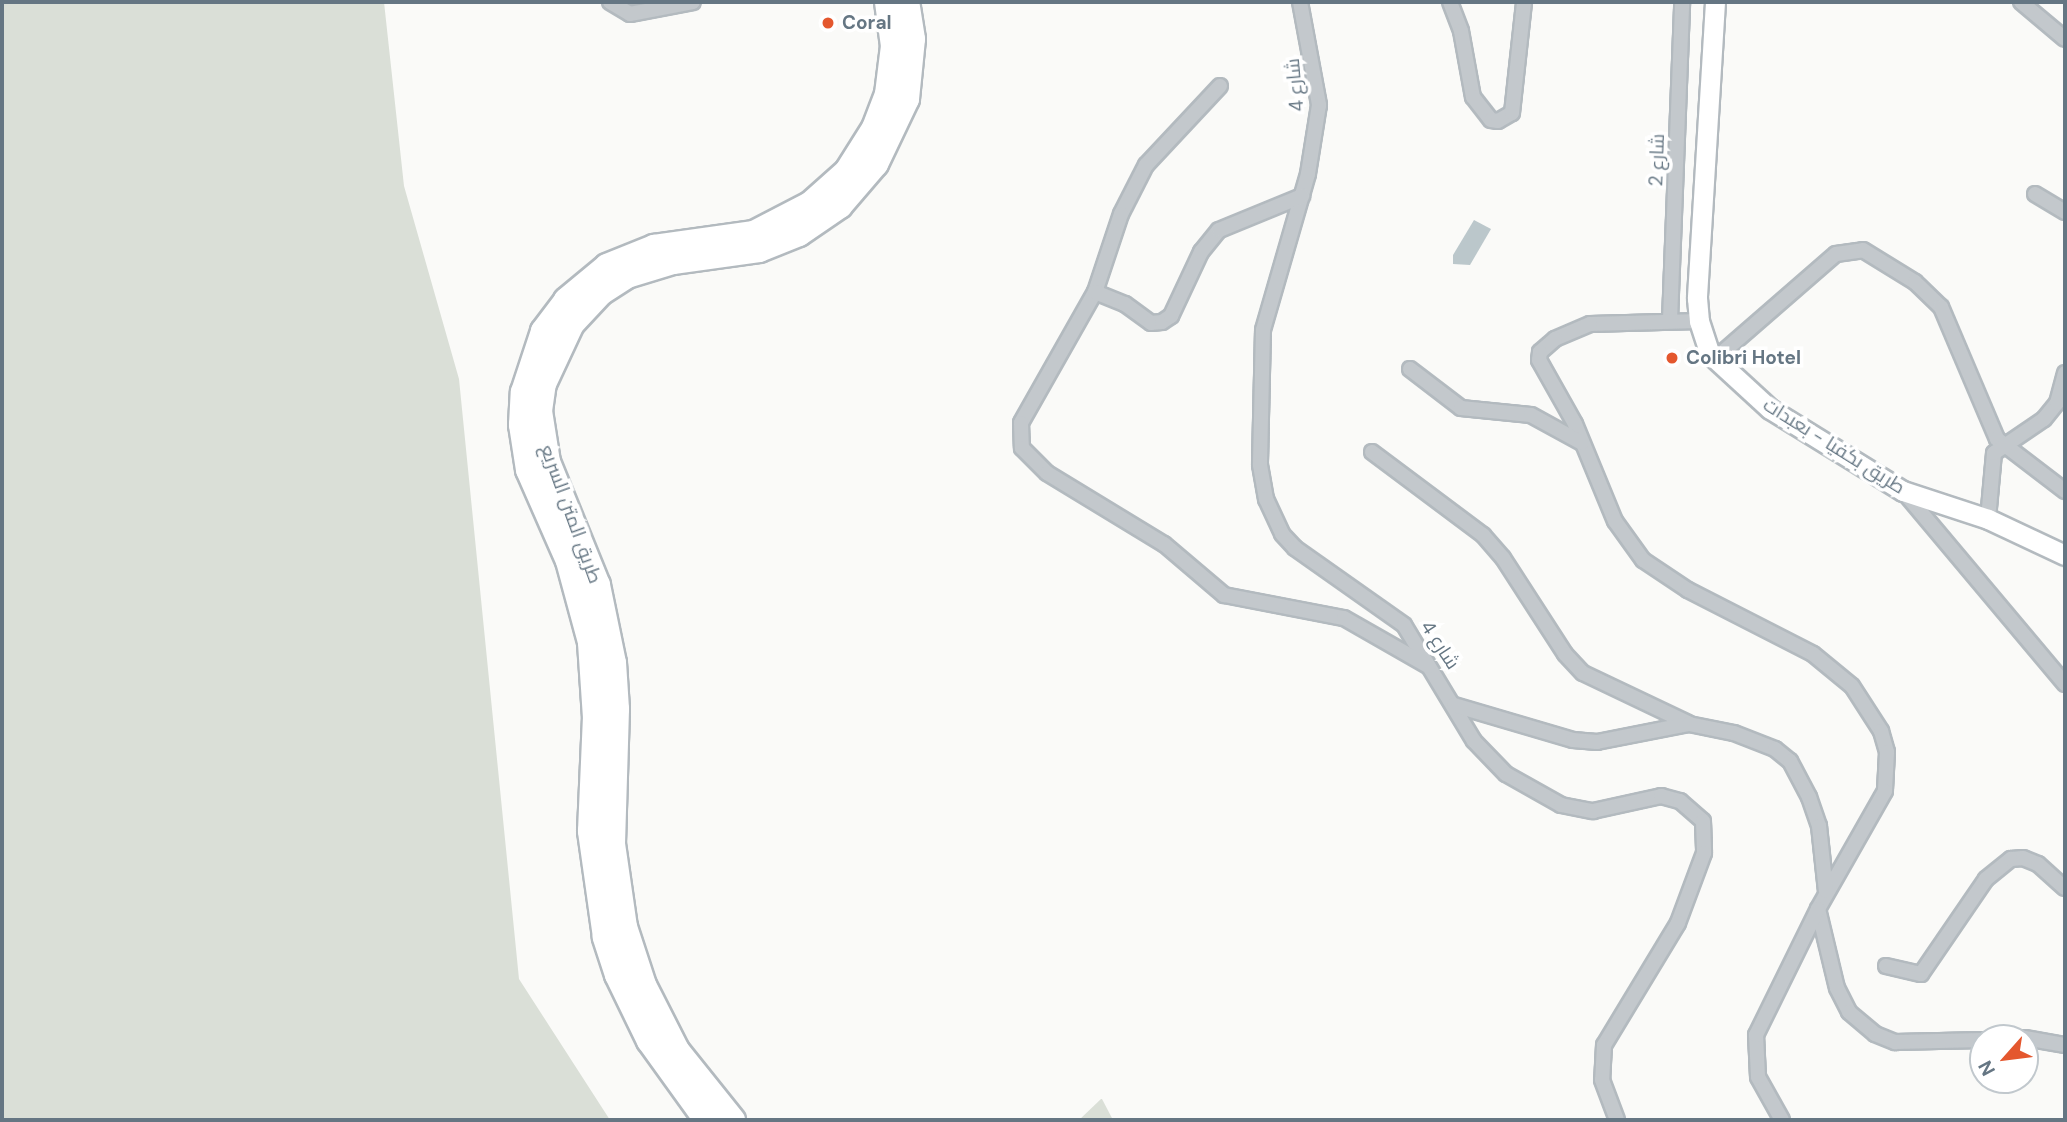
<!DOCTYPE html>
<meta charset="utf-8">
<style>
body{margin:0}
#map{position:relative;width:2067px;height:1122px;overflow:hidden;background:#fafaf8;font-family:"DM Sans",Cairo,sans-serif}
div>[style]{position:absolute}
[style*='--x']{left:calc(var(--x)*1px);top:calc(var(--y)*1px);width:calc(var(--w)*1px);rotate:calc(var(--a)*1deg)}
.green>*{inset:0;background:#dadfd7}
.water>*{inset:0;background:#bbc7cb}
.roads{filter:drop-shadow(2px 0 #b3babf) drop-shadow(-2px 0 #b3babf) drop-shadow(0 2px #b3babf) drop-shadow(0 -2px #b3babf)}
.minor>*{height:14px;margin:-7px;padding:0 7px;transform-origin:7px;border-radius:7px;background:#c3c8cc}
.secondary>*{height:19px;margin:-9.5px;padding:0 9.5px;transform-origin:9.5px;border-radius:9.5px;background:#fff}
.motorway>*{height:24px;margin:-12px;padding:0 12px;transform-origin:12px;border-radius:12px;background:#fff}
.dots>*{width:19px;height:19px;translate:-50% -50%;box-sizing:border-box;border:4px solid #fff;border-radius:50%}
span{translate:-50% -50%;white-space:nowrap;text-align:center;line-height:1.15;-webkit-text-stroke:7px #fff;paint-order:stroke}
.poi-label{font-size:19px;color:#657683;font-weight:700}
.left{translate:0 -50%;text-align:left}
.street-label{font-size:19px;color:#657683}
.frame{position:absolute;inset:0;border:4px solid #657683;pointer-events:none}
.north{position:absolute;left:1969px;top:1024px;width:70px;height:70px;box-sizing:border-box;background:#fff;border:2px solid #c1c8cd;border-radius:50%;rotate:242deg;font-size:19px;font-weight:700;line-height:28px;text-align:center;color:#657683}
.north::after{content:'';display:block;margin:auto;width:24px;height:32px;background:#e4572e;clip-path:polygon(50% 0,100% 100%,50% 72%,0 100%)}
</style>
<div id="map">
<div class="green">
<i style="clip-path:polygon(2px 2px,384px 2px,404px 186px,459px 379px,519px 979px,610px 1120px,2px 1120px)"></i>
<i style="clip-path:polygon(1102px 1099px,1113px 1120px,1079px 1120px,1101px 1099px)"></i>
</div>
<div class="water">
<i style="clip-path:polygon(1474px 220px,1491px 229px,1470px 265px,1453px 264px,1453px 255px)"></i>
</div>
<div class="roads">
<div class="minor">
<i style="--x:610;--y:2;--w:23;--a:31"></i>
<i style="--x:630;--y:14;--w:64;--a:-10.8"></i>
<i style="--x:1300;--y:2;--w:105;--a:79.5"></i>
<i style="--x:1319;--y:105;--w:70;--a:99.1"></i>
<i style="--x:1308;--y:174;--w:162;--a:106.1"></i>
<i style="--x:1263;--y:330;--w:135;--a:91.3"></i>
<i style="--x:1260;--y:465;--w:35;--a:80"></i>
<i style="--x:1266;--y:499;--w:38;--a:65"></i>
<i style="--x:1282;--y:534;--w:19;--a:47"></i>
<i style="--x:1295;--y:548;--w:133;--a:35.2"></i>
<i style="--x:1404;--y:625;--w:135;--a:58.9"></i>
<i style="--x:1474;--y:741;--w:46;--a:45.9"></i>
<i style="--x:1506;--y:774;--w:63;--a:29.4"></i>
<i style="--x:1561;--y:805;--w:33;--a:11"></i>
<i style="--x:1593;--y:811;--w:70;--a:-12.4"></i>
<i style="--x:1661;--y:796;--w:20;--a:15"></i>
<i style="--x:1680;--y:801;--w:30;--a:41"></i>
<i style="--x:1703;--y:821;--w:32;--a:88"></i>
<i style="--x:1704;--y:853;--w:75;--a:110.4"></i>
<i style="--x:1678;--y:923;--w:143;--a:121.2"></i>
<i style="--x:1604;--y:1045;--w:35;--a:93"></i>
<i style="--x:1602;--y:1080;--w:43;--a:69.4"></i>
<i style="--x:1450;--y:2;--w:31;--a:69"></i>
<i style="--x:1461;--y:31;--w:67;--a:79.7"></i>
<i style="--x:1473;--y:97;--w:29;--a:52"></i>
<i style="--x:1491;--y:120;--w:7;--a:8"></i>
<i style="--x:1498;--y:121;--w:16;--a:-30"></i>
<i style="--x:1512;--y:113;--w:112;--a:-83.8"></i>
<i style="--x:2021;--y:2;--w:57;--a:40.1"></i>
<i style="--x:1220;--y:86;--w:108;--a:133.1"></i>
<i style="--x:1146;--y:165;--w:55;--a:117"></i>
<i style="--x:1121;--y:214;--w:82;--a:108.4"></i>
<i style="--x:1095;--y:292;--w:150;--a:119.5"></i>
<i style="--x:1021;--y:423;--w:25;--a:88"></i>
<i style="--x:1022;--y:448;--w:35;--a:45"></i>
<i style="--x:1047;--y:473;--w:137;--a:31.3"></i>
<i style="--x:1164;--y:544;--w:79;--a:40.4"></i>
<i style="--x:1224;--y:595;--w:122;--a:10.9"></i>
<i style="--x:1344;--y:618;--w:97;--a:29.7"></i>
<i style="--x:2035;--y:194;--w:35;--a:31"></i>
<i style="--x:1095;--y:292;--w:32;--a:22"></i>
<i style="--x:1125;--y:304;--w:32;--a:36"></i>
<i style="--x:1151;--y:323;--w:11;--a:-5"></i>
<i style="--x:1162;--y:322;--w:11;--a:-34"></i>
<i style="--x:1171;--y:316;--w:71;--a:-64.9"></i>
<i style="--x:1201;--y:252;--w:28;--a:-51"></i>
<i style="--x:1219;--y:230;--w:90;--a:-22.3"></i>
<i style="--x:1670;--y:320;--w:318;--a:-87.8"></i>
<i style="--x:1699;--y:321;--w:109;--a:178.4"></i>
<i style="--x:1590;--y:324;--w:38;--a:157"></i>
<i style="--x:1555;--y:339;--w:20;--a:139"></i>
<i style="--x:1540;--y:352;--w:8;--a:97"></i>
<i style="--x:1539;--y:360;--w:73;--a:60.6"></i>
<i style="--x:1575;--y:424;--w:105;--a:67.6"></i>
<i style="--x:1615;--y:521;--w:48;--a:54.3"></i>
<i style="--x:1643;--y:560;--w:54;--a:33.7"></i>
<i style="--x:1688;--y:590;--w:140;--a:27.1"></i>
<i style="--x:1813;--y:654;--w:50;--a:39.4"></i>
<i style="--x:1852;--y:686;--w:54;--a:57.2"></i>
<i style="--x:1881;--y:731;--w:22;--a:74"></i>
<i style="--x:1887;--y:752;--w:39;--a:93"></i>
<i style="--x:1885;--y:791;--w:136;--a:119.6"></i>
<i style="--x:1818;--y:909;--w:81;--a:76.5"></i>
<i style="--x:1837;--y:988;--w:27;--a:63"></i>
<i style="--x:1849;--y:1012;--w:34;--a:40"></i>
<i style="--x:1875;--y:1034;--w:22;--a:22"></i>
<i style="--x:1895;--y:1042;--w:88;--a:-1.3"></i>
<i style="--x:1715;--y:359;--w:160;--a:-41"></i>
<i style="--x:1836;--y:254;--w:27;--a:-8"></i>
<i style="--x:1863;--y:250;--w:61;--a:31.6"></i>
<i style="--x:1915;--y:282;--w:36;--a:44"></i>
<i style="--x:1941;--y:307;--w:143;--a:67"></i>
<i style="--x:1997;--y:439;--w:86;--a:37.4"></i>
<i style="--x:1410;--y:369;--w:64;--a:37.4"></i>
<i style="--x:1461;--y:408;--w:70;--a:5.7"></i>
<i style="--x:1531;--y:415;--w:58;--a:28.8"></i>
<i style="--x:1372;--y:452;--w:139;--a:36.8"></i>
<i style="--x:1483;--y:535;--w:30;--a:49"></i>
<i style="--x:1503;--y:558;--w:114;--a:57.1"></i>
<i style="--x:1565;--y:654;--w:26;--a:47"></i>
<i style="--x:1583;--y:673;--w:116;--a:25.5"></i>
<i style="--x:1903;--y:491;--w:252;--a:50"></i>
<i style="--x:1988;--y:519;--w:66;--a:-84.8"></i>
<i style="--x:1994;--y:453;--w:60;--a:-34.2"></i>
<i style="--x:2044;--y:419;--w:21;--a:-51"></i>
<i style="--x:2057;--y:403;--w:31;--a:-75"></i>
<i style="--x:1454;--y:705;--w:124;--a:16.4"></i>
<i style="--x:1573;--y:740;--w:24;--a:5"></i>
<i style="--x:1597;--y:742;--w:94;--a:-11.1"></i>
<i style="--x:1689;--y:724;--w:46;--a:11.3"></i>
<i style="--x:1734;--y:733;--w:44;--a:21.3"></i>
<i style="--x:1775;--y:749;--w:19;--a:39"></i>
<i style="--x:1790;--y:761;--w:41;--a:62.2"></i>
<i style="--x:1809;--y:797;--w:31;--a:71"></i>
<i style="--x:1819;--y:826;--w:65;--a:83.9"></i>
<i style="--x:1886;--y:966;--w:36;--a:13"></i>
<i style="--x:1921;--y:974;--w:115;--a:-55.6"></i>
<i style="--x:1986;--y:879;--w:32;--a:-39"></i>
<i style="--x:2011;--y:859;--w:12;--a:-5"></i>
<i style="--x:2023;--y:858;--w:16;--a:22"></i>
<i style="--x:2038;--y:864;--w:36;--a:42"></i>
<i style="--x:2005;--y:1038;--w:19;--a:0"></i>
<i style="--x:2025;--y:1038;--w:41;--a:9.9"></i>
<i style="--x:1782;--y:1120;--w:49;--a:-119.2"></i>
<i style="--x:1758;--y:1077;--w:42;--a:-92.7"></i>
<i style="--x:1756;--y:1035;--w:140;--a:-63.8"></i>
</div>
<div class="secondary">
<i style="--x:1715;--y:2;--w:297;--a:93.5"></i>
<i style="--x:1697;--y:298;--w:23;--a:85"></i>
<i style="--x:1699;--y:321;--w:35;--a:72"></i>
<i style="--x:1710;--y:354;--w:81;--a:42.5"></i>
<i style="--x:1770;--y:409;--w:156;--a:31.7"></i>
<i style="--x:1903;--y:491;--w:89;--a:18.2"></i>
<i style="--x:1988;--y:519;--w:85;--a:25.1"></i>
</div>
<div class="motorway">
<i style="--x:706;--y:1120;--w:97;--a:-125.8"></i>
<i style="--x:649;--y:1041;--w:73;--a:-115.9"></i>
<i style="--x:617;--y:975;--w:40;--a:-108"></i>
<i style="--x:605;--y:937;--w:107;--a:-98.1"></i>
<i style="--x:590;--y:831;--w:113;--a:-87.5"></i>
<i style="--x:595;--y:718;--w:76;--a:-93.8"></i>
<i style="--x:590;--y:642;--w:84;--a:-105.2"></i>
<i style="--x:568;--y:561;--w:99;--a:-113.7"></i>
<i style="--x:528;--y:470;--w:46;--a:-98.8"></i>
<i style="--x:521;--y:425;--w:33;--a:-87"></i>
<i style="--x:523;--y:392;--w:64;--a:-71.8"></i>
<i style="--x:543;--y:331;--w:39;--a:-53"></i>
<i style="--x:566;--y:300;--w:53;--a:-39.7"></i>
<i style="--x:607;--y:266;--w:51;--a:-22"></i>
<i style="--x:654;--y:247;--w:101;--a:-8"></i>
<i style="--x:754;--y:233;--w:63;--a:-27.4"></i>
<i style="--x:810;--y:204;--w:50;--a:-41.7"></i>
<i style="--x:847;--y:171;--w:51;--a:-57.9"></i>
<i style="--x:874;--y:128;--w:36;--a:-69"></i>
<i style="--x:887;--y:94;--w:48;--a:-82.9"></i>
<i style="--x:893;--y:46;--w:44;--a:-97.8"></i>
<i style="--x:733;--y:1120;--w:90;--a:-128.7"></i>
<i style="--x:677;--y:1050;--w:73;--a:-116.9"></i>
<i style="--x:644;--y:985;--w:61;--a:-108.1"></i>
<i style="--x:625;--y:927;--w:84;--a:-98.2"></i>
<i style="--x:613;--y:844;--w:135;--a:-88.3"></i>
<i style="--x:617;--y:709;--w:46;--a:-93.7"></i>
<i style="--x:614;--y:663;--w:80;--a:-101.6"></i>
<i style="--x:598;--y:585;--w:133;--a:-112.1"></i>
<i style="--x:548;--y:462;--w:52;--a:-98.9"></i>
<i style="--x:540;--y:411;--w:27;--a:-82"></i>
<i style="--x:544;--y:384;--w:66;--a:-65"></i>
<i style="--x:572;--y:324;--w:42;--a:-46.9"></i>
<i style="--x:601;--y:293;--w:31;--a:-33"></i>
<i style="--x:627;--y:276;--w:48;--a:-16.9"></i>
<i style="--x:673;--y:262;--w:87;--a:-7.9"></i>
<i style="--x:759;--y:250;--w:43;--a:-21.8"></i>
<i style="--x:799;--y:234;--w:50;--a:-34.3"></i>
<i style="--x:840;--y:206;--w:55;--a:-49.4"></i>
<i style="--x:876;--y:164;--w:72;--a:-64.5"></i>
<i style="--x:907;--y:99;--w:60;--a:-84.3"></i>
<i style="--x:913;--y:39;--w:37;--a:-99"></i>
</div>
</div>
<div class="dots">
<i style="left:828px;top:23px;background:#e4572e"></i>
<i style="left:1672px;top:358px;background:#e4572e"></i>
</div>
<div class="poi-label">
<span class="left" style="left:842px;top:23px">Coral</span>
<span class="left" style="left:1686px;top:358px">Colibri Hotel</span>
</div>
<div class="street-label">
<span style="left:1295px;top:85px;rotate:-95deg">شارع 4</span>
<span style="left:1657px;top:160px;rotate:-88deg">شارع 2</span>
<span style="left:1834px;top:446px;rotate:32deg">طريق بكفيا - بعبدات</span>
<span style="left:571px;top:514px;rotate:70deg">طريق المتن السريع</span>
<span style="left:1440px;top:645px;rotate:57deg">شارع 4</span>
</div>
<div class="frame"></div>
<div class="north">N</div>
</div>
